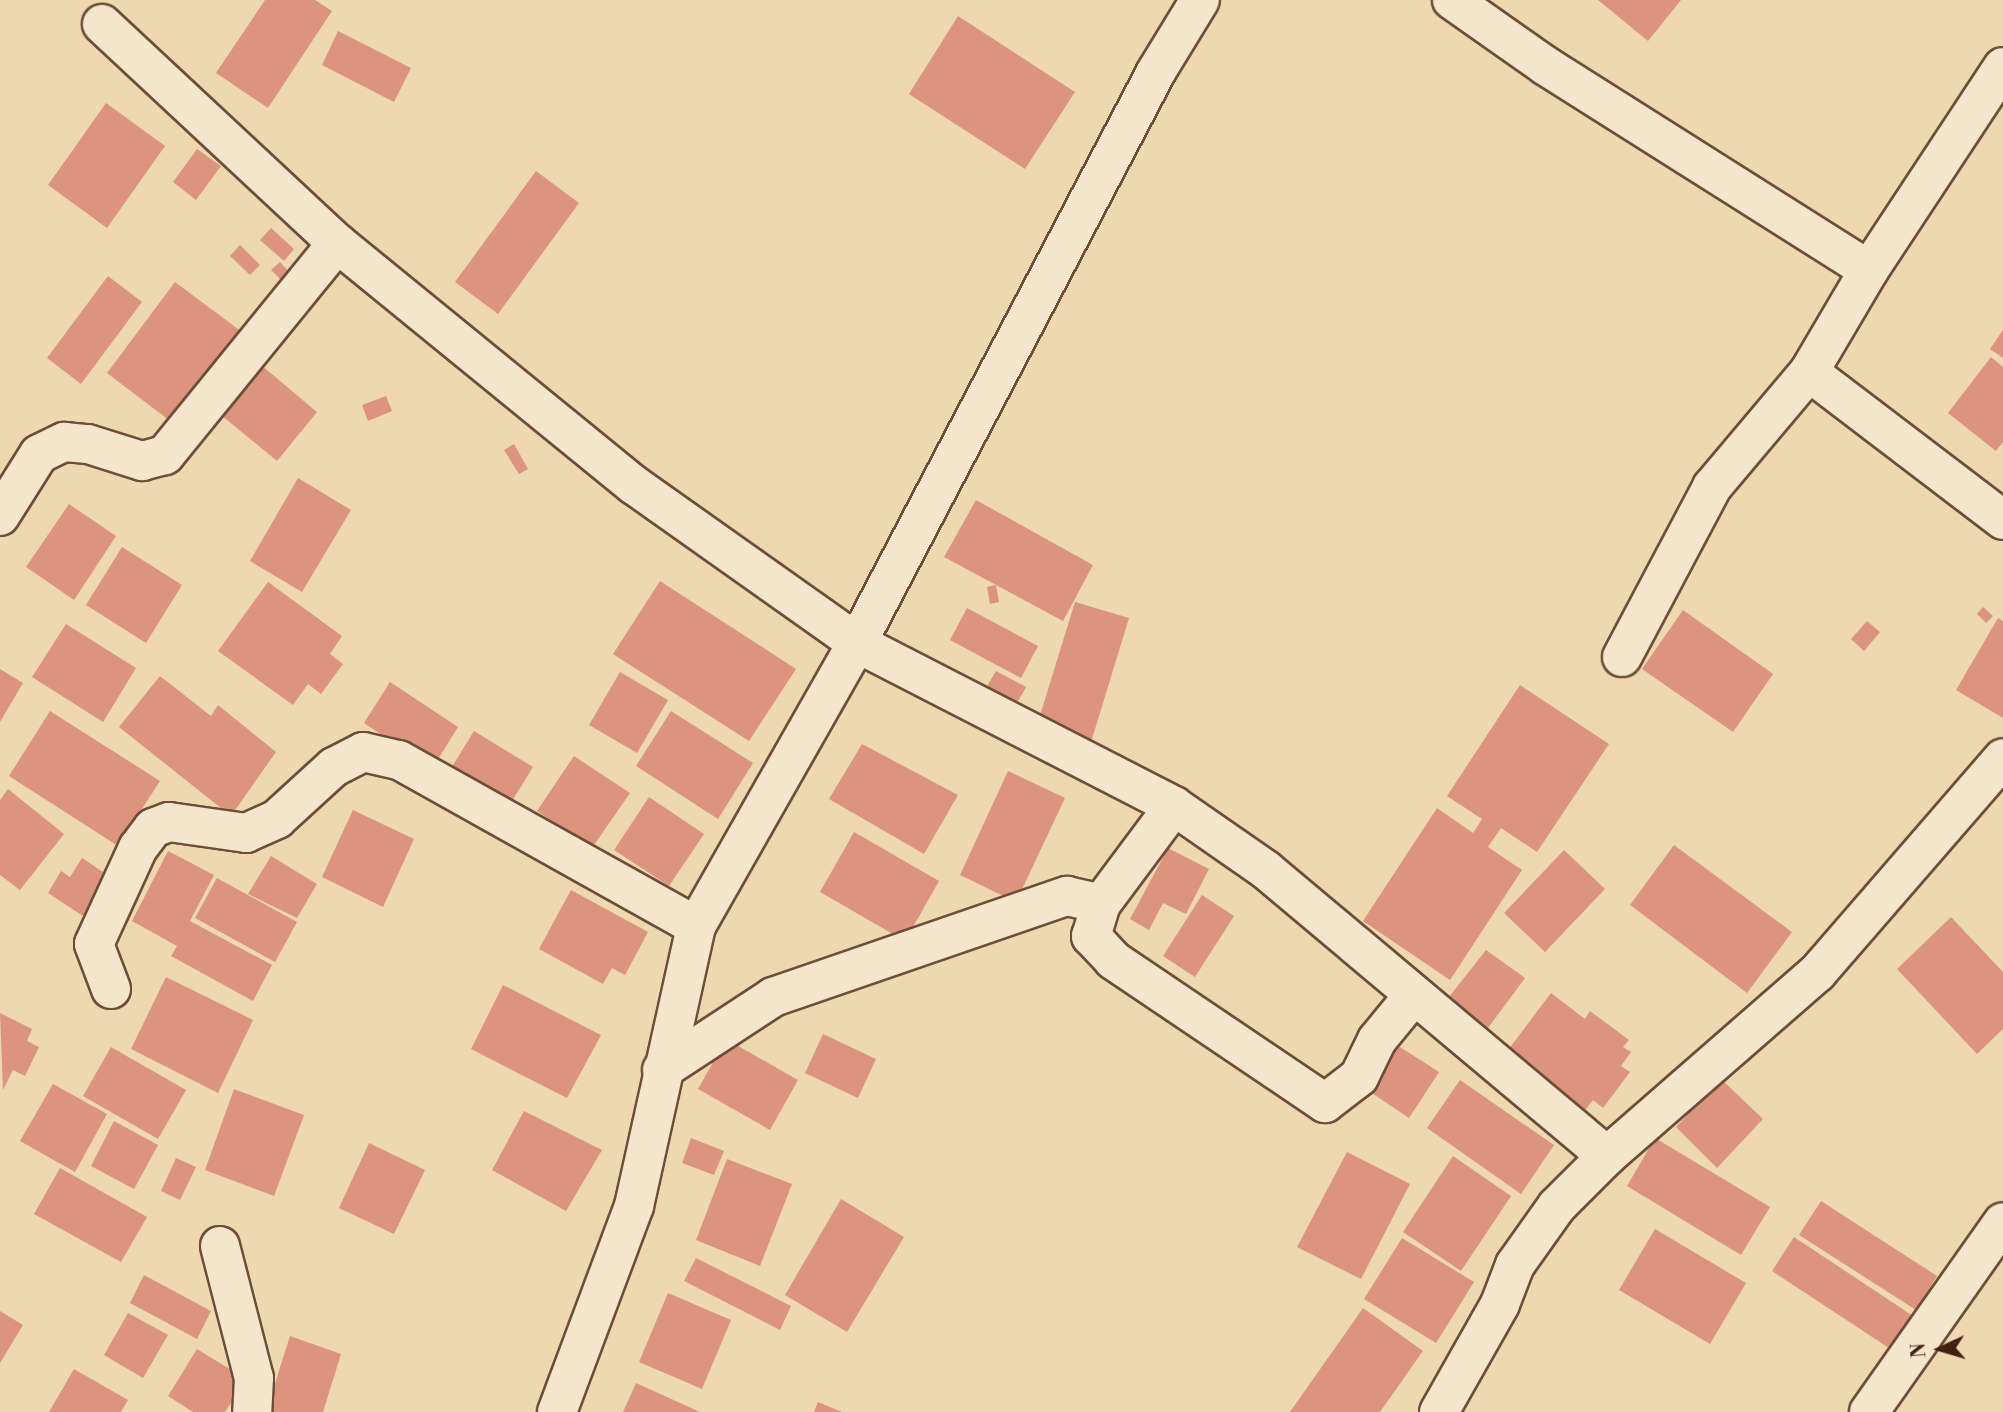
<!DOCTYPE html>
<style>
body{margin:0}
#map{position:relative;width:2003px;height:1412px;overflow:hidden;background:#edd8b0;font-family:"Libre Bodoni",serif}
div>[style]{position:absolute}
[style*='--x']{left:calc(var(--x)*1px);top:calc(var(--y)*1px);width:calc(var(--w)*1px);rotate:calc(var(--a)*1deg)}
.building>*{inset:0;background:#dc947f}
.roads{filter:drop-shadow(2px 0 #6e4e39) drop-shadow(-2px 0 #6e4e39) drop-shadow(0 2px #6e4e39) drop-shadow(0 -2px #6e4e39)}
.minor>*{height:38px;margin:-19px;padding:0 19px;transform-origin:19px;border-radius:19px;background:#f3e6cc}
span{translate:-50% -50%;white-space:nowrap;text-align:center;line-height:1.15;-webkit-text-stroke:6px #f3e6cc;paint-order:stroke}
.north{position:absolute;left:1905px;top:1314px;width:70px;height:70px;-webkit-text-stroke:5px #f3e6cc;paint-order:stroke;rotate:266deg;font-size:19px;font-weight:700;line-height:28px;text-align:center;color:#432011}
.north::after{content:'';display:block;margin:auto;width:24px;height:32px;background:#432011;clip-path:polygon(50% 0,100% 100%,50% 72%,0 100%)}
</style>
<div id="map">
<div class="building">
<i style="clip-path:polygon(265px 0,315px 0,332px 11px,268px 108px,216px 73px)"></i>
<i style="clip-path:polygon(1598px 0,1681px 0,1648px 41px)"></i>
<i style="clip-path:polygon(958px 16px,1075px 92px,1025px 169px,909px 94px)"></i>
<i style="clip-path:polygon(338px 31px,411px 68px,394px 102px,322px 65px)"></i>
<i style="clip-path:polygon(106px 103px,165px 146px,107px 228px,48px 185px)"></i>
<i style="clip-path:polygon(197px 149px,221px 166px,196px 200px,173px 182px)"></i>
<i style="clip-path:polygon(536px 171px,579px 203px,498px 314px,455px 282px)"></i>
<i style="clip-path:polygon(271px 228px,294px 249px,284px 261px,260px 240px)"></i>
<i style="clip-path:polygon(240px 245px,260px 265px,250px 275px,230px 256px)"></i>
<i style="clip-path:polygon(280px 262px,289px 272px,281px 280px,271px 270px)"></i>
<i style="clip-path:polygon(108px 276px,142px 302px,81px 384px,47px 358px)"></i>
<i style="clip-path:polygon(175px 282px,242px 332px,174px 424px,107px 373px)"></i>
<i style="clip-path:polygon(2003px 330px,2003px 358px,1990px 349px)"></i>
<i style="clip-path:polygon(1991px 357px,2003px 367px,2003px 442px,1996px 451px,1948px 413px)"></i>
<i style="clip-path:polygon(261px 365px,317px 412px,277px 461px,221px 415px)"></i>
<i style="clip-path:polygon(386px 396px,392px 411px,368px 421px,362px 405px)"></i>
<i style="clip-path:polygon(514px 444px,528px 469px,519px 474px,504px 450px)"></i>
<i style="clip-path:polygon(298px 478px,351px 510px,302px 592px,250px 561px)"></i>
<i style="clip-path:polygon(976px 500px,1093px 565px,1063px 621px,944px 557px)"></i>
<i style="clip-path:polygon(69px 504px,116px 536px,74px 600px,26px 567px)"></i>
<i style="clip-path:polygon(122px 547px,182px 585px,146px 643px,86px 605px)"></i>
<i style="clip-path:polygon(660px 581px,796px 669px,749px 741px,613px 654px)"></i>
<i style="clip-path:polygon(268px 582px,342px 636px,330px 654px,343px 664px,321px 694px,308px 684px,293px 705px,218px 651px)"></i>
<i style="clip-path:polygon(996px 585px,999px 602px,990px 604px,987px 587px)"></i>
<i style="clip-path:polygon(1075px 602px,1129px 618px,1092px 739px,1038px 722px)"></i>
<i style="clip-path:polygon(1983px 607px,1993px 616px,1986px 623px,1977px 614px)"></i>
<i style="clip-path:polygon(967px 608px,1038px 646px,1021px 678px,950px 640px)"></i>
<i style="clip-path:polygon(1683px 610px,1773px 674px,1733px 732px,1642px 669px)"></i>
<i style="clip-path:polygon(1998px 618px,2003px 621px,2003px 718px,1956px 690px)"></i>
<i style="clip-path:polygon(1867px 621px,1880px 632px,1864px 651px,1851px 639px)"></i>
<i style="clip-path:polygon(66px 624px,136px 668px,103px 722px,32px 677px)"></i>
<i style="clip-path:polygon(0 669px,23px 683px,0 722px)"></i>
<i style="clip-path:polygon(996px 671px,1026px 687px,1013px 710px,983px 693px)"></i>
<i style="clip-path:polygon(620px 672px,668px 700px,637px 753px,589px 725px)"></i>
<i style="clip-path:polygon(160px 676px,211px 716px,218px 705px,276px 752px,231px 816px,119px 727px)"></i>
<i style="clip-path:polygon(390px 682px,458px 727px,432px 769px,364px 723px)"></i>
<i style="clip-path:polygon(1520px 685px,1609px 744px,1537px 852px,1501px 828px,1488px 847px,1522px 870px,1450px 980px,1363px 921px,1437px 808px,1473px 833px,1482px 819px,1447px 796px)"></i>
<i style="clip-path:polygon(50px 711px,160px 781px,118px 846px,9px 776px)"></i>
<i style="clip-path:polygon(671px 711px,753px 763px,718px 819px,636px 766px)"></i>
<i style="clip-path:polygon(474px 731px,533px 767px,504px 814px,445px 778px)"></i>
<i style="clip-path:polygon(862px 744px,958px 795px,924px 854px,829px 799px)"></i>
<i style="clip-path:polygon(574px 756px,630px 793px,592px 848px,537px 811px)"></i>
<i style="clip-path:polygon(1008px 771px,1065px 798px,1016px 902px,960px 875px)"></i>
<i style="clip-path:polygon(8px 789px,64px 834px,20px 890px,0 875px,0 800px)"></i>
<i style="clip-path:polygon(649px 797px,704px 834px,669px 886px,614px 850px)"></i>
<i style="clip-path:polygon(353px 810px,414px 839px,383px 907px,322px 877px)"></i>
<i style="clip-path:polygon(854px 832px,939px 881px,905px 941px,820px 892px)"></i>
<i style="clip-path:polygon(1674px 845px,1792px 932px,1747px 993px,1630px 905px)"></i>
<i style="clip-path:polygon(1168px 848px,1209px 869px,1186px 914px,1163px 903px,1149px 930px,1130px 919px)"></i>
<i style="clip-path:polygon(1564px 850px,1605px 889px,1545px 952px,1504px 913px)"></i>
<i style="clip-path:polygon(168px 851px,214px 875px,190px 921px,272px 965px,253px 1001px,171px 956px,177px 946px,132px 921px)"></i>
<i style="clip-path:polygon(271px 856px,317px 884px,297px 918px,248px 894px)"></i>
<i style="clip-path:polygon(82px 858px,112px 878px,86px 918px,48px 893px,61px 871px,70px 877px)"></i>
<i style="clip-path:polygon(217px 878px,297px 922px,275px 962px,195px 918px)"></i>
<i style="clip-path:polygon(571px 890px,648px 932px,625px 975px,612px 968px,603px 984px,539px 949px)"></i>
<i style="clip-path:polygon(1202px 895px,1234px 916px,1195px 977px,1163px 956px)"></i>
<i style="clip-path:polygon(1951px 917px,2003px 972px,2003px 1029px,1977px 1054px,1897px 969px)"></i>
<i style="clip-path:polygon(1486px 950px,1525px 978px,1485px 1032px,1445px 1002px)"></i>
<i style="clip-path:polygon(166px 977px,253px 1020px,218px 1093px,131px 1049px)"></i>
<i style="clip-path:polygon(503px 985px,601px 1035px,567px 1098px,471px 1049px)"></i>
<i style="clip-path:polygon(1551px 993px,1585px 1019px,1590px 1011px,1629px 1040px,1623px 1047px,1631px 1052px,1621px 1066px,1630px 1072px,1603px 1108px,1593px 1100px,1583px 1113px,1505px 1054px)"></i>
<i style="clip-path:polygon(0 1013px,32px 1029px,27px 1041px,39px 1047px,25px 1076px,13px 1070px,3px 1090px)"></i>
<i style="clip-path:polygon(823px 1034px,876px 1059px,858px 1098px,805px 1073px)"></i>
<i style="clip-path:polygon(726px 1039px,798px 1080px,770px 1130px,698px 1089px)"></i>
<i style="clip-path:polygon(1389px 1040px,1439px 1072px,1409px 1118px,1360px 1085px)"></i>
<i style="clip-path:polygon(111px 1047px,186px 1090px,158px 1139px,83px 1096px)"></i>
<i style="clip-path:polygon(1721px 1079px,1763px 1119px,1717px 1168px,1676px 1127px)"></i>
<i style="clip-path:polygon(1460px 1080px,1554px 1145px,1521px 1194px,1427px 1128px)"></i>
<i style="clip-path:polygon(53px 1084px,107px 1114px,75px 1172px,20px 1141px)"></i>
<i style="clip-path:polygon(234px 1089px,304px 1115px,274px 1196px,205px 1170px)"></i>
<i style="clip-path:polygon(524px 1111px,602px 1150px,566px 1211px,492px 1170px)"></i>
<i style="clip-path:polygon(114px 1121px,158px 1145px,134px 1189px,91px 1166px)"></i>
<i style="clip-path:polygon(691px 1138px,724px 1151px,714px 1175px,682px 1163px)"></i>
<i style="clip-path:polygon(1655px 1138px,1770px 1207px,1741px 1255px,1627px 1186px)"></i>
<i style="clip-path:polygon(369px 1143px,425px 1170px,394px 1234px,339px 1208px)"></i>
<i style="clip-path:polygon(1347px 1152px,1410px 1184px,1361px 1279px,1297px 1247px)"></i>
<i style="clip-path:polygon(1453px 1156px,1511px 1196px,1461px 1271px,1403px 1232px)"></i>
<i style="clip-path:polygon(176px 1158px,196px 1167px,180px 1200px,161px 1191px)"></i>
<i style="clip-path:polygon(727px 1159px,792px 1184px,760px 1266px,696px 1240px)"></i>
<i style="clip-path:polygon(60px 1168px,147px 1217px,121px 1262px,34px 1214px)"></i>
<i style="clip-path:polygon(841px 1199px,904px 1237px,847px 1332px,785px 1295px)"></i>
<i style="clip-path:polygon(1821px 1201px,1937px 1276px,1916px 1310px,1799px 1235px)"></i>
<i style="clip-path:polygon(1655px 1229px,1746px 1283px,1710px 1344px,1619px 1290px)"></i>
<i style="clip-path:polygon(1794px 1237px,1913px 1316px,1892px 1350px,1772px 1271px)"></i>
<i style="clip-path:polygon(1402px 1238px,1474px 1282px,1436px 1343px,1364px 1299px)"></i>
<i style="clip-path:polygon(696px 1258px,791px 1306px,780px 1330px,684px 1281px)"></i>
<i style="clip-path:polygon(144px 1275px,211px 1311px,197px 1339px,130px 1303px)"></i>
<i style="clip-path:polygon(668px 1293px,731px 1320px,702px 1389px,639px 1362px)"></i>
<i style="clip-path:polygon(1363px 1308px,1423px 1351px,1380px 1412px,1290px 1412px)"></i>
<i style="clip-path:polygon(0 1311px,23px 1325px,0 1363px)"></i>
<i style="clip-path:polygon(128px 1313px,168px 1335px,143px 1378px,104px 1355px)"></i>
<i style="clip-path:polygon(290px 1336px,341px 1354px,323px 1412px,266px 1412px)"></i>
<i style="clip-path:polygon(197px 1349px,246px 1379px,225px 1412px,193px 1412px,168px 1396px)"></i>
<i style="clip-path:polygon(74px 1369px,128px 1400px,121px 1412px,49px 1412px)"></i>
<i style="clip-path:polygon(636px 1383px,700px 1412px,623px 1412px)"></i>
<i style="clip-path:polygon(818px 1402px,842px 1412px,814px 1412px)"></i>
</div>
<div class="roads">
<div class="minor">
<i style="--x:1452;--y:0;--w:115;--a:35.1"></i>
<i style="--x:1546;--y:66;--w:382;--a:32.3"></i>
<i style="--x:1869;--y:270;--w:118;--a:120.5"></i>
<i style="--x:1809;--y:372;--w:244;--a:37.3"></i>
<i style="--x:102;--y:24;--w:321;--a:43"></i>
<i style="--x:337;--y:243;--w:383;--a:39.2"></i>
<i style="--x:634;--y:485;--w:273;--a:35.3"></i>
<i style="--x:857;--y:643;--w:356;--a:27.2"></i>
<i style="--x:1174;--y:806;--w:112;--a:34.8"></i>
<i style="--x:1266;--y:870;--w:445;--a:40"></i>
<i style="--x:1869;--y:270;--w:243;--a:-56.6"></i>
<i style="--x:0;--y:516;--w:73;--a:-57.8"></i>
<i style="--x:39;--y:454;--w:28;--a:-26"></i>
<i style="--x:64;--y:442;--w:24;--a:5"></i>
<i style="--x:88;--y:444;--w:57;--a:17.5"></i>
<i style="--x:142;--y:461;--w:24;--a:-15"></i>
<i style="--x:165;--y:455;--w:273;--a:-50.9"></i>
<i style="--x:1622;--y:657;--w:192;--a:-62.1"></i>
<i style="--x:1712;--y:487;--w:150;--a:-49.9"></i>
<i style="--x:1174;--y:806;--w:122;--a:126.7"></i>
<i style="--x:1101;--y:904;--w:34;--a:107"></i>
<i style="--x:1091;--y:936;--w:33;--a:47"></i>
<i style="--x:1113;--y:960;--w:256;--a:34"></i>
<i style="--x:1325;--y:1103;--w:43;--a:-37.4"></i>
<i style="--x:1359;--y:1077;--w:41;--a:-64.1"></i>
<i style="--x:1377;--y:1040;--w:58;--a:-50.6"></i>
<i style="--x:111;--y:989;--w:48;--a:-110.7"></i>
<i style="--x:94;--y:944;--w:106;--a:-65.4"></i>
<i style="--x:138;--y:848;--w:25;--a:-53"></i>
<i style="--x:153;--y:828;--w:17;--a:-21"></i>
<i style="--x:169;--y:822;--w:78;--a:8.1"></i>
<i style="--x:246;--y:833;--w:34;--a:-24"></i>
<i style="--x:277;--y:819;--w:77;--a:-42.4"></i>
<i style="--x:334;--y:767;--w:33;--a:-27"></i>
<i style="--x:363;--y:752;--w:37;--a:13"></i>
<i style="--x:399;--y:760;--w:340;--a:29.2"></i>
<i style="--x:662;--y:1070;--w:133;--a:-33.3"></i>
<i style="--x:773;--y:997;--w:311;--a:-19"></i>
<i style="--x:1067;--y:896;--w:35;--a:13"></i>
<i style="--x:220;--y:1246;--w:136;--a:75.6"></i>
<i style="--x:254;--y:1378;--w:34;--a:93"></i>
<i style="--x:557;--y:1412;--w:220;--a:-69.5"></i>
<i style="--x:634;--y:1206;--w:287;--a:-77.5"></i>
<i style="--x:696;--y:926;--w:326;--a:-60.4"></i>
<i style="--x:857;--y:643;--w:645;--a:-62.36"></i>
<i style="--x:1156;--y:72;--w:84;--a:-58.6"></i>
<i style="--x:1439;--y:1412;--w:124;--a:-60.5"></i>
<i style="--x:1500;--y:1304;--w:42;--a:-69"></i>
<i style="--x:1515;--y:1265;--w:72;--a:-54.6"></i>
<i style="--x:1557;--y:1206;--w:71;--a:-45"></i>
<i style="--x:1607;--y:1156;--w:279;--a:-41.1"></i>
<i style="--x:1817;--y:973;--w:284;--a:-49.1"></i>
<i style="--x:1869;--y:1412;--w:232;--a:-54.8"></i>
</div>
</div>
<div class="north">N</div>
</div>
